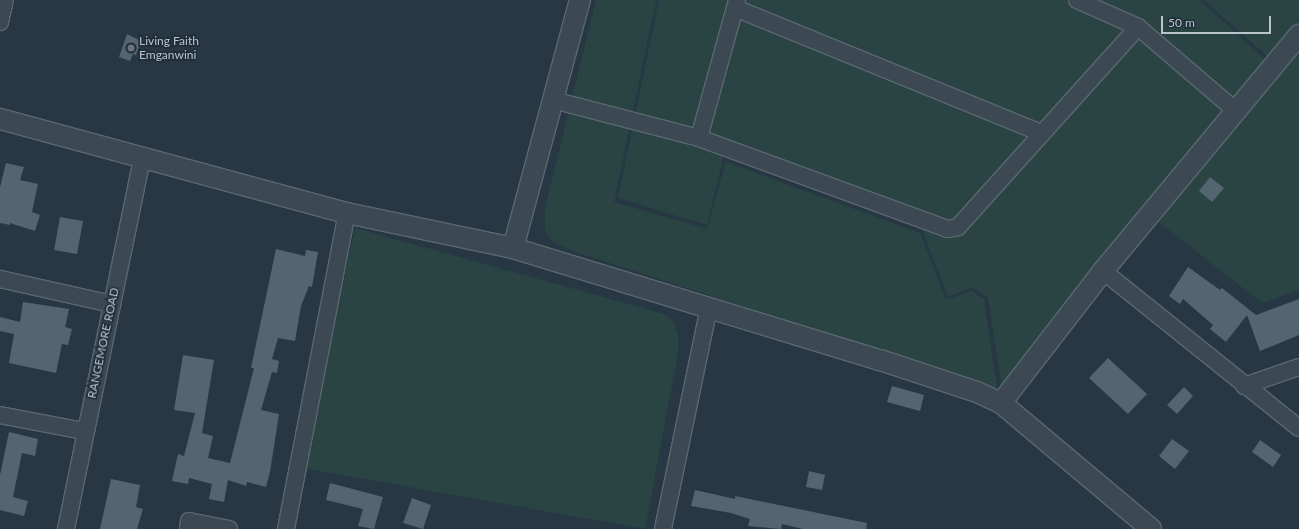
<!DOCTYPE html>
<style>
body{margin:0}
#map{position:relative;width:1299px;height:529px;overflow:hidden;background:#273844;font-family:Lato,sans-serif}
div>[style]{position:absolute}
[style*='--x']{left:calc(var(--x)*1px);top:calc(var(--y)*1px);width:calc(var(--w)*1px);rotate:calc(var(--a)*1deg)}
.green>*{inset:0;background:#294443}
.building>*{inset:0;background:#536570}
.roads{filter:drop-shadow(1px 0 #5a6770) drop-shadow(-1px 0 #5a6770) drop-shadow(0 1px #5a6770) drop-shadow(0 -1px #5a6770)}
.minor>*{height:16px;margin:-8px;padding:0 8px;transform-origin:8px;border-radius:8px;background:#3c4953}
.tertiary>*{height:20px;margin:-10px;padding:0 10px;transform-origin:10px;border-radius:10px;background:#3c4953}
.dots>*{width:11px;height:11px;translate:-50% -50%;box-sizing:border-box;border:2px solid #202e39;border-radius:50%}
span{translate:-50% -50%;white-space:nowrap;text-align:center;line-height:1.15;-webkit-text-stroke:3.5px #202e39;paint-order:stroke}
.poi-label{font-size:12px;color:#b9c4cd}
.left{translate:0 -50%;text-align:left}
.street-label{font-size:12px;color:#b9c4cd}
.scale{position:absolute;left:1161px;top:16px;width:110px;height:18px;box-sizing:border-box;border:2px solid #b9c4cd;border-top:0;padding-left:5px;font-size:12px;line-height:14px;white-space:nowrap;color:#b9c4cd;-webkit-text-stroke:3px #202e39;paint-order:stroke}
</style>
<div id="map">
<div class="green">
<i style="clip-path:polygon(596px 0,656px 0,614px 202px,707px 229px,726px 162px,920px 233px,946px 300px,972px 291px,984px 299px,997px 389px,573px 251px,553px 242px,545px 231px,545px 208px)"></i>
<i style="clip-path:polygon(659px 0,1199px 0,1266px 60px,1002px 389px,988px 297px,971px 287px,948px 297px,915px 211px,727px 142px,707px 225px,618px 198px)"></i>
<i style="clip-path:polygon(1204px 0,1299px 0,1299px 290px,1262px 303px,1155px 219px,1282px 69px)"></i>
<i style="clip-path:polygon(355px 228px,664px 314px,673px 321px,678px 336px,678px 352px,645px 529px,303px 468px)"></i>
</div>
<div class="building">
<i style="clip-path:polygon(127px 34px,141px 41px,136px 55px,133px 54px,130px 61px,119px 57px)"></i>
<i style="clip-path:polygon(6px 163px,24px 167px,20px 180px,38px 184px,32px 212px,40px 215px,35px 231px,10px 223px,10px 225px,0 223px,0 187px)"></i>
<i style="clip-path:polygon(1210px 177px,1224px 188px,1212px 202px,1199px 191px)"></i>
<i style="clip-path:polygon(60px 217px,83px 221px,77px 254px,54px 250px)"></i>
<i style="clip-path:polygon(276px 249px,305px 256px,306px 250px,318px 252px,312px 287px,309px 286px,301px 306px,295px 341px,278px 338px,272px 359px,279px 361px,277px 373px,272px 372px,261px 410px,279px 414px,270px 472px,266px 487px,247px 482px,246px 486px,228px 480px,224px 502px,209px 499px,212px 484px,189px 478px,188px 484px,172px 481px,178px 454px,184px 456px,195px 413px,174px 410px,183px 355px,214px 360px,202px 433px,213px 436px,208px 458px,230px 463px,254px 368px,251px 368px)"></i>
<i style="clip-path:polygon(1188px 267px,1220px 290px,1222px 288px,1256px 315px,1299px 299px,1299px 335px,1260px 351px,1247px 315px,1226px 342px,1210px 329px,1213px 325px,1183px 299px,1180px 304px,1169px 296px)"></i>
<i style="clip-path:polygon(23px 302px,69px 309px,65px 327px,72px 329px,68px 345px,62px 344px,56px 373px,9px 363px,14px 334px,0 331px,0 317px,20px 322px)"></i>
<i style="clip-path:polygon(1108px 358px,1147px 394px,1128px 414px,1089px 378px)"></i>
<i style="clip-path:polygon(892px 386px,924px 395px,920px 411px,887px 402px)"></i>
<i style="clip-path:polygon(1184px 387px,1193px 396px,1177px 414px,1167px 405px)"></i>
<i style="clip-path:polygon(9px 432px,38px 439px,35px 456px,22px 453px,13px 497px,28px 501px,24px 516px,0 510px,0 475px)"></i>
<i style="clip-path:polygon(1172px 439px,1189px 451px,1175px 469px,1159px 456px)"></i>
<i style="clip-path:polygon(1260px 440px,1281px 455px,1273px 467px,1252px 452px)"></i>
<i style="clip-path:polygon(809px 471px,825px 475px,822px 490px,806px 487px)"></i>
<i style="clip-path:polygon(111px 479px,140px 485px,136px 507px,143px 509px,137px 529px,100px 529px)"></i>
<i style="clip-path:polygon(330px 483px,383px 497px,374px 529px,358px 526px,363px 509px,326px 500px)"></i>
<i style="clip-path:polygon(695px 490px,735px 499px,735px 496px,867px 523px,866px 529px,803px 529px,782px 524px,781px 529px,748px 526px,750px 519px,731px 513px,691px 506px)"></i>
<i style="clip-path:polygon(412px 498px,431px 505px,423px 529px,403px 523px)"></i>
</div>
<div class="roads">
<div class="minor">
<i style="--x:1077;--y:0;--w:67;--a:23.9"></i>
<i style="--x:1138;--y:27;--w:128;--a:40.6"></i>
<i style="--x:735;--y:8;--w:331;--a:22.2"></i>
<i style="--x:0;--y:22;--w:23;--a:-77"></i>
<i style="--x:553;--y:100;--w:151;--a:14.6"></i>
<i style="--x:699;--y:138;--w:264;--a:20.1"></i>
<i style="--x:947;--y:229;--w:11;--a:-10"></i>
<i style="--x:958;--y:227;--w:269;--a:-48"></i>
<i style="--x:699;--y:138;--w:143;--a:-74.6"></i>
<i style="--x:1103;--y:271;--w:251;--a:38.7"></i>
<i style="--x:0;--y:279;--w:115;--a:12.6"></i>
<i style="--x:1244;--y:386;--w:58;--a:-19.1"></i>
<i style="--x:0;--y:415;--w:86;--a:10.8"></i>
<i style="--x:66;--y:529;--w:379;--a:-78.4"></i>
<i style="--x:188;--y:529;--w:8;--a:-83"></i>
<i style="--x:189;--y:521;--w:41;--a:11.3"></i>
<i style="--x:286;--y:529;--w:322;--a:-79.1"></i>
<i style="--x:663;--y:529;--w:227;--a:-78.3"></i>
</div>
<div class="tertiary">
<i style="--x:0;--y:119;--w:360;--a:15.2"></i>
<i style="--x:347;--y:213;--w:170;--a:11.9"></i>
<i style="--x:513;--y:248;--w:384;--a:17"></i>
<i style="--x:880;--y:360;--w:102;--a:18.3"></i>
<i style="--x:977;--y:392;--w:26;--a:25"></i>
<i style="--x:1001;--y:403;--w:196;--a:40"></i>
<i style="--x:513;--y:248;--w:257;--a:-74.9"></i>
<i style="--x:1001;--y:403;--w:167;--a:-52.3"></i>
<i style="--x:1103;--y:271;--w:307;--a:-50.3"></i>
</div>
</div>
<div class="dots">
<i style="left:131px;top:48px;background:#6b7280"></i>
</div>
<div class="poi-label">
<span class="left" style="left:139px;top:48px">Living Faith<br>Emganwini</span>
</div>
<div class="street-label">
<span style="left:103px;top:343px;rotate:-78deg">RANGEMORE ROAD</span>
</div>
<div class="scale">50 m</div>
</div>
